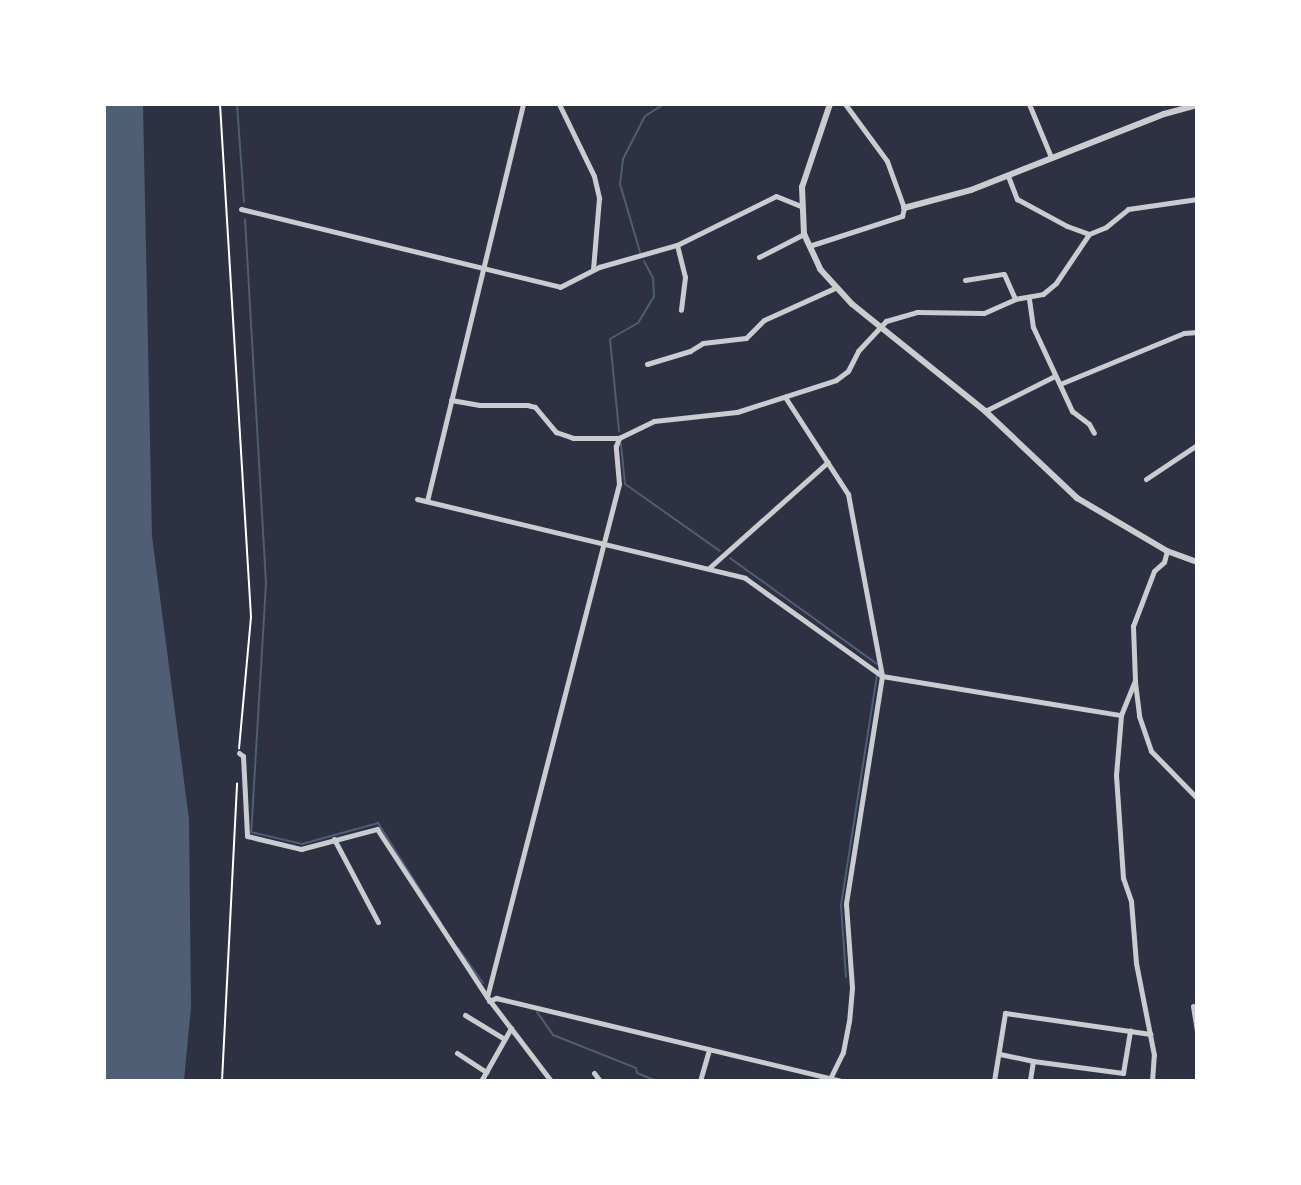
<!DOCTYPE html>
<style>
body{margin:0}
#map{position:relative;width:1301px;height:1185px;overflow:hidden;background:#2d3142;font-family:Karla,sans-serif}
div>[style]{position:absolute}
[style*='--x']{left:calc(var(--x)*1px);top:calc(var(--y)*1px);width:calc(var(--w)*1px);rotate:calc(var(--a)*1deg)}
.water>*{inset:0;background:#4f5d75}
.stream>*{height:2px;margin:-1px;padding:0 1px;transform-origin:1px;border-radius:1px;background:#4f5d75}
.path>*{height:2px;margin:-1px;padding:0 1px;transform-origin:1px;border-radius:1px;background:#fff}
.minor>*{height:5px;margin:-2.5px;padding:0 2.5px;transform-origin:2.5px;border-radius:2.5px;background:#caccd0}
.tertiary>*{height:6px;margin:-3px;padding:0 3px;transform-origin:3px;border-radius:3px;background:#caccd0}
span{translate:-50% -50%;white-space:nowrap;text-align:center;line-height:1.15;-webkit-text-stroke:6px #fff;paint-order:stroke}
.frame{position:absolute;inset:0;border:106px solid #fff;pointer-events:none}
</style>
<div id="map">
<div class="water">
<i style="clip-path:polygon(104px 104px,143px 104px,152px 536px,189px 819px,191px 1007px,184px 1081px,104px 1081px)"></i>
</div>
<div class="stream">
<i style="--x:237;--y:104;--w:98;--a:85.9"></i>
<i style="--x:245;--y:219;--w:365;--a:86.7"></i>
<i style="--x:266;--y:583;--w:249;--a:93.4"></i>
<i style="--x:251;--y:832;--w:52;--a:13.2"></i>
<i style="--x:302;--y:844;--w:79;--a:-15.4"></i>
<i style="--x:378;--y:823;--w:118;--a:57.8"></i>
<i style="--x:640;--y:252;--w:71;--a:-106.4"></i>
<i style="--x:620;--y:184;--w:25;--a:-83"></i>
<i style="--x:623;--y:159;--w:48;--a:-62.9"></i>
<i style="--x:645;--y:116;--w:22;--a:-32"></i>
<i style="--x:619;--y:431;--w:92;--a:-95.6"></i>
<i style="--x:610;--y:339;--w:32;--a:-30"></i>
<i style="--x:638;--y:323;--w:31;--a:-59"></i>
<i style="--x:654;--y:296;--w:18;--a:-93"></i>
<i style="--x:653;--y:278;--w:19;--a:-118"></i>
<i style="--x:621;--y:444;--w:40;--a:84.3"></i>
<i style="--x:625;--y:484;--w:116;--a:35.2"></i>
<i style="--x:730;--y:558;--w:181;--a:35.8"></i>
<i style="--x:458;--y:948;--w:43;--a:54.5"></i>
<i style="--x:846;--y:977;--w:72;--a:-94"></i>
<i style="--x:841;--y:905;--w:233;--a:-81.1"></i>
<i style="--x:537;--y:1012;--w:28;--a:55"></i>
<i style="--x:553;--y:1035;--w:89;--a:21.7"></i>
<i style="--x:636;--y:1068;--w:5;--a:79"></i>
<i style="--x:637;--y:1073;--w:22;--a:22"></i>
</div>
<div class="path">
<i style="--x:220;--y:104;--w:514;--a:86.54"></i>
<i style="--x:251;--y:617;--w:132;--a:95.2"></i>
<i style="--x:222;--y:1081;--w:298;--a:-87.1"></i>
</div>
<div class="minor">
<i style="--x:559;--y:104;--w:80;--a:64.1"></i>
<i style="--x:594;--y:176;--w:23;--a:77"></i>
<i style="--x:599;--y:198;--w:71;--a:94.8"></i>
<i style="--x:1029;--y:104;--w:57;--a:67.5"></i>
<i style="--x:1008;--y:176;--w:25;--a:69"></i>
<i style="--x:1017;--y:199;--w:57;--a:28.4"></i>
<i style="--x:1067;--y:226;--w:23;--a:20"></i>
<i style="--x:241;--y:209;--w:328;--a:13.7"></i>
<i style="--x:560;--y:287;--w:44;--a:-27.1"></i>
<i style="--x:599;--y:267;--w:81;--a:-15.8"></i>
<i style="--x:677;--y:245;--w:110;--a:-26.3"></i>
<i style="--x:776;--y:196;--w:27;--a:22"></i>
<i style="--x:677;--y:245;--w:33;--a:76"></i>
<i style="--x:685;--y:277;--w:33;--a:97"></i>
<i style="--x:809;--y:246;--w:98;--a:-17.9"></i>
<i style="--x:902;--y:216;--w:8;--a:-76"></i>
<i style="--x:904;--y:208;--w:50;--a:-109.9"></i>
<i style="--x:887;--y:161;--w:71;--a:-126.4"></i>
<i style="--x:759;--y:257;--w:51;--a:-27.1"></i>
<i style="--x:965;--y:280;--w:39;--a:-9"></i>
<i style="--x:1004;--y:274;--w:27;--a:66"></i>
<i style="--x:1029;--y:299;--w:28;--a:82"></i>
<i style="--x:1033;--y:327;--w:93;--a:65.1"></i>
<i style="--x:1072;--y:411;--w:21;--a:37"></i>
<i style="--x:1089;--y:424;--w:10;--a:61"></i>
<i style="--x:647;--y:364;--w:45;--a:-16.8"></i>
<i style="--x:690;--y:351;--w:15;--a:-32"></i>
<i style="--x:703;--y:343;--w:43;--a:-6.6"></i>
<i style="--x:746;--y:338;--w:25;--a:-45"></i>
<i style="--x:764;--y:320;--w:78;--a:-24.3"></i>
<i style="--x:1060;--y:384;--w:134;--a:-22.4"></i>
<i style="--x:1184;--y:333;--w:13;--a:-4"></i>
<i style="--x:785;--y:397;--w:116;--a:57"></i>
<i style="--x:848;--y:494;--w:185;--a:79.4"></i>
<i style="--x:882;--y:676;--w:231;--a:99"></i>
<i style="--x:846;--y:904;--w:84;--a:85.9"></i>
<i style="--x:852;--y:988;--w:33;--a:95"></i>
<i style="--x:849;--y:1021;--w:32;--a:101"></i>
<i style="--x:843;--y:1052;--w:32;--a:116"></i>
<i style="--x:451;--y:400;--w:29;--a:10"></i>
<i style="--x:480;--y:405;--w:47;--a:0"></i>
<i style="--x:527;--y:405;--w:8;--a:14"></i>
<i style="--x:535;--y:407;--w:33;--a:50"></i>
<i style="--x:556;--y:432;--w:18;--a:19"></i>
<i style="--x:573;--y:438;--w:46;--a:0"></i>
<i style="--x:985;--y:411;--w:78;--a:-26.6"></i>
<i style="--x:1146;--y:479;--w:61;--a:-33.7"></i>
<i style="--x:417;--y:499;--w:337;--a:13.5"></i>
<i style="--x:745;--y:578;--w:168;--a:35.6"></i>
<i style="--x:882;--y:676;--w:242;--a:9.3"></i>
<i style="--x:427;--y:501;--w:408;--a:-76.4"></i>
<i style="--x:709;--y:568;--w:159;--a:-41.7"></i>
<i style="--x:1135;--y:682;--w:34;--a:83"></i>
<i style="--x:1139;--y:716;--w:37;--a:71"></i>
<i style="--x:1151;--y:751;--w:66;--a:45.6"></i>
<i style="--x:239;--y:753;--w:5;--a:37"></i>
<i style="--x:243;--y:756;--w:80;--a:87.1"></i>
<i style="--x:247;--y:836;--w:56;--a:13.5"></i>
<i style="--x:301;--y:849;--w:79;--a:-14.7"></i>
<i style="--x:377;--y:829;--w:201;--a:56.8"></i>
<i style="--x:487;--y:997;--w:106;--a:52.7"></i>
<i style="--x:334;--y:839;--w:94;--a:62.1"></i>
<i style="--x:487;--y:997;--w:530;--a:-75.57"></i>
<i style="--x:619;--y:484;--w:38;--a:-95"></i>
<i style="--x:616;--y:446;--w:9;--a:-69"></i>
<i style="--x:619;--y:438;--w:39;--a:-26"></i>
<i style="--x:654;--y:421;--w:83;--a:-6.2"></i>
<i style="--x:737;--y:412;--w:104;--a:-17.9"></i>
<i style="--x:836;--y:380;--w:15;--a:-37"></i>
<i style="--x:848;--y:371;--w:22;--a:-63"></i>
<i style="--x:858;--y:351;--w:41;--a:-47"></i>
<i style="--x:886;--y:321;--w:32;--a:-16"></i>
<i style="--x:917;--y:312;--w:67;--a:0.9"></i>
<i style="--x:984;--y:313;--w:34;--a:-24"></i>
<i style="--x:1015;--y:299;--w:28;--a:-10"></i>
<i style="--x:1043;--y:294;--w:17;--a:-40"></i>
<i style="--x:1056;--y:283;--w:59;--a:-56"></i>
<i style="--x:1089;--y:234;--w:18;--a:-22"></i>
<i style="--x:1106;--y:227;--w:28;--a:-39"></i>
<i style="--x:1128;--y:209;--w:70;--a:-8.2"></i>
<i style="--x:489;--y:1001;--w:8;--a:-23"></i>
<i style="--x:496;--y:998;--w:356;--a:13.5"></i>
<i style="--x:1193;--y:1006;--w:24;--a:81"></i>
<i style="--x:465;--y:1015;--w:44;--a:31.2"></i>
<i style="--x:457;--y:1053;--w:35;--a:33"></i>
<i style="--x:1000;--y:1054;--w:34;--a:12"></i>
<i style="--x:1033;--y:1061;--w:20;--a:99"></i>
<i style="--x:1033;--y:1061;--w:91;--a:7.6"></i>
<i style="--x:1123;--y:1073;--w:43;--a:-80.5"></i>
<i style="--x:594;--y:1073;--w:10;--a:53"></i>
<i style="--x:481;--y:1081;--w:61;--a:-60.5"></i>
<i style="--x:700;--y:1081;--w:32;--a:-74"></i>
<i style="--x:994;--y:1081;--w:69;--a:-80.8"></i>
<i style="--x:1005;--y:1013;--w:147;--a:8.2"></i>
<i style="--x:1152;--y:1081;--w:26;--a:-86"></i>
<i style="--x:1154;--y:1055;--w:94;--a:-101.1"></i>
<i style="--x:1136;--y:963;--w:62;--a:-94.6"></i>
<i style="--x:1131;--y:901;--w:24;--a:-109"></i>
<i style="--x:1123;--y:878;--w:103;--a:-93.9"></i>
<i style="--x:1116;--y:775;--w:60;--a:-85.2"></i>
<i style="--x:1121;--y:715;--w:37;--a:-68"></i>
<i style="--x:1135;--y:681;--w:55;--a:-92.1"></i>
<i style="--x:1133;--y:626;--w:59;--a:-69.1"></i>
<i style="--x:1154;--y:571;--w:13;--a:-42"></i>
<i style="--x:1164;--y:562;--w:11;--a:-75"></i>
</div>
<div class="tertiary">
<i style="--x:830;--y:104;--w:88;--a:108.6"></i>
<i style="--x:802;--y:187;--w:47;--a:87.6"></i>
<i style="--x:804;--y:234;--w:38;--a:65"></i>
<i style="--x:820;--y:269;--w:47;--a:47.6"></i>
<i style="--x:852;--y:304;--w:171;--a:38.8"></i>
<i style="--x:985;--y:411;--w:127;--a:43.4"></i>
<i style="--x:1077;--y:498;--w:104;--a:30.5"></i>
<i style="--x:1167;--y:551;--w:32;--a:20"></i>
<i style="--x:904;--y:208;--w:69;--a:-15"></i>
<i style="--x:971;--y:190;--w:207;--a:-21.5"></i>
<i style="--x:1164;--y:114;--w:34;--a:-15"></i>
</div>
<div class="frame"></div>
</div>
